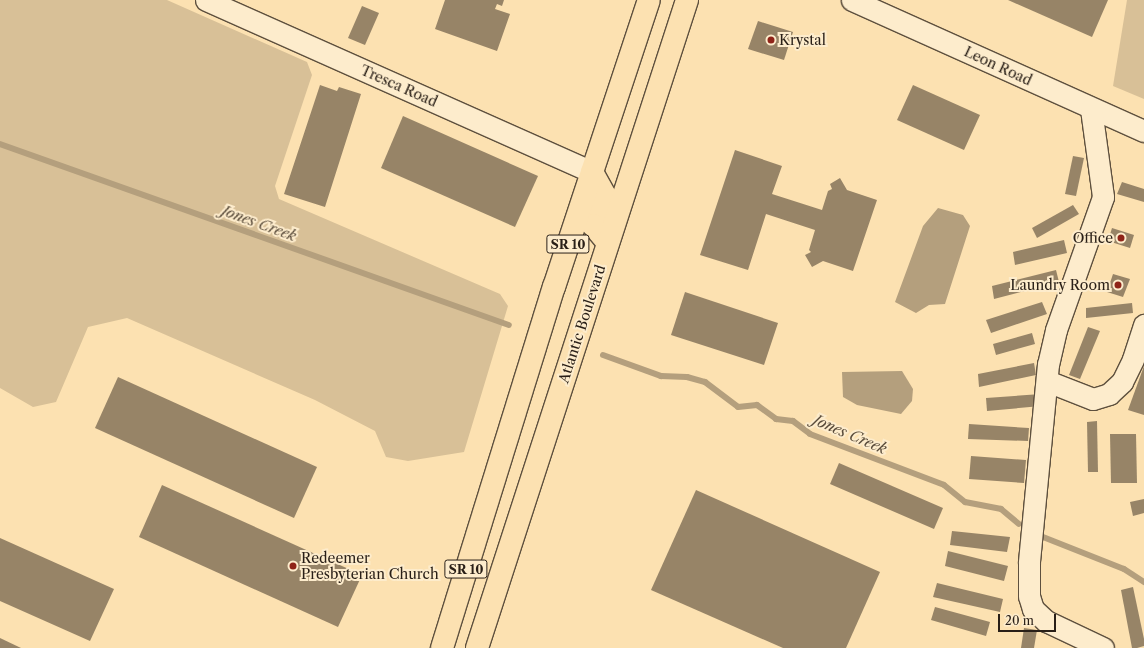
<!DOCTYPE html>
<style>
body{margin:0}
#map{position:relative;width:1144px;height:648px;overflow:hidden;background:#fce1b1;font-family:"Libre Caslon Text",serif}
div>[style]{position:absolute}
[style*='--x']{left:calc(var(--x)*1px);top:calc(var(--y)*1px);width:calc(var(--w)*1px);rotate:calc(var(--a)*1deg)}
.green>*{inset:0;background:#d8c097}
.water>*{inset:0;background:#b49f7d}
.stream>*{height:6px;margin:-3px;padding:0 3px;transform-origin:3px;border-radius:3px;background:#b49f7d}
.building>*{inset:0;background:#978467}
.roads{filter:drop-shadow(1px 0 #5e503e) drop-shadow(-1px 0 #5e503e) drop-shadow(0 1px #5e503e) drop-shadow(0 -1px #5e503e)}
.street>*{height:21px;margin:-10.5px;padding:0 10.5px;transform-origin:10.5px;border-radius:10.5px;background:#fdeccc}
.highway>*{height:22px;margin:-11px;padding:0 11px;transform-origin:11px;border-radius:11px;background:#fce1b1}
.dots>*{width:11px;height:11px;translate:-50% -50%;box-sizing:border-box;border:2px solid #fdeccc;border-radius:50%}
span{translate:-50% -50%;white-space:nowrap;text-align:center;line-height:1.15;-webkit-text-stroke:4px #fdeccc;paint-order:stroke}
.shield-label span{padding:1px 3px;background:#fdeccc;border:1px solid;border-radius:3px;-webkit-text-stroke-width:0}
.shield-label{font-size:13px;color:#291f17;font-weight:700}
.poi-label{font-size:14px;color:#291f17}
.left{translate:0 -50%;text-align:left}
.right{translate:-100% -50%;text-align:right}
.street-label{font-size:14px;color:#291f17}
.water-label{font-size:15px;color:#5a4c3b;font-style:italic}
.scale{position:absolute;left:998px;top:614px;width:58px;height:18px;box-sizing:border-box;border:2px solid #291f17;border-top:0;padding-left:5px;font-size:12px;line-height:14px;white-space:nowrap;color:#291f17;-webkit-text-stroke:3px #fdeccc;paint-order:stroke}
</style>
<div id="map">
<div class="green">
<i style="clip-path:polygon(0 0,167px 0,307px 62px,312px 75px,275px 186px,279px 199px,500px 294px,508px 306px,464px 452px,408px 461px,386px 457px,375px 431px,315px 400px,127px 318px,88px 327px,56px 402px,33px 407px,0 388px)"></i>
<i style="clip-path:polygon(1127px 0,1144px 0,1144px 99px,1113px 86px)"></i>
</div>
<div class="water">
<i style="clip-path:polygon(938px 208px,963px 215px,970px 226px,945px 304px,929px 305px,916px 313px,895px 302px,923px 226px)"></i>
<i style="clip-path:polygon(902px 371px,913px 389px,912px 401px,901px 414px,857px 405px,843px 397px,842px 372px)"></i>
</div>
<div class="stream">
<i style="--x:0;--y:144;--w:540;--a:19.58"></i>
<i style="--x:603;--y:355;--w:62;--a:19.9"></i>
<i style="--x:661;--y:376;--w:26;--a:2"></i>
<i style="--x:687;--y:377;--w:19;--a:16"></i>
<i style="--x:705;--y:382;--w:41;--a:37.1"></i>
<i style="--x:738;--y:407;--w:19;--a:-6"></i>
<i style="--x:757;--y:405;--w:24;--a:36"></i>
<i style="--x:776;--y:419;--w:17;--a:7"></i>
<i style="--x:793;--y:421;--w:21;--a:37"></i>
<i style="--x:810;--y:434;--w:143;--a:20.8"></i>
<i style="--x:944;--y:485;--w:27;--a:39"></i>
<i style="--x:965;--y:502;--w:37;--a:11"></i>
<i style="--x:1001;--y:509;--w:23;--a:40"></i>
<i style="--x:1043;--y:537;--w:87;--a:21.6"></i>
<i style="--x:1124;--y:569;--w:24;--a:33"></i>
</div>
<div class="building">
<i style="clip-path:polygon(445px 0,504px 0,502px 6px,497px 4px,495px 9px,510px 14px,497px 51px,435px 29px)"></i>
<i style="clip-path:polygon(1008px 0,1108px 0,1092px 37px)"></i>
<i style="clip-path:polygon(362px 6px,379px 13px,365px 45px,348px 38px)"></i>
<i style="clip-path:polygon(758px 21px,793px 32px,784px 60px,748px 49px)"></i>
<i style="clip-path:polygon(320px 85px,337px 91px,339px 87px,361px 94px,325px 207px,284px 194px)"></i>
<i style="clip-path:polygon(913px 85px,980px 115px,964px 150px,897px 120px)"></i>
<i style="clip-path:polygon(403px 116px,538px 176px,515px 227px,381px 168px)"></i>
<i style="clip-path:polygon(735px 150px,782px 166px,772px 194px,822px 210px,828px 191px,832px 189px,830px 184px,840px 178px,847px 190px,877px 200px,853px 271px,823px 261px,812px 267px,805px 255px,811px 252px,809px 250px,815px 230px,766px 214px,748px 270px,700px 255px)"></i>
<i style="clip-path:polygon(1073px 156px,1084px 158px,1076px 196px,1065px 194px)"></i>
<i style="clip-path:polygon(1122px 182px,1144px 189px,1144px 202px,1117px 194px)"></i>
<i style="clip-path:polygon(1073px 205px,1079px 214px,1037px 238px,1032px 228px)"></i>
<i style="clip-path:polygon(1112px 228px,1134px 235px,1130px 248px,1108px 241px)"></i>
<i style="clip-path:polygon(1064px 240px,1067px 253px,1015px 265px,1013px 252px)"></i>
<i style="clip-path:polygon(1056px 270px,1059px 282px,994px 299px,992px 286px)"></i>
<i style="clip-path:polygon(1113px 274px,1130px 279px,1123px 297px,1107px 292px)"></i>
<i style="clip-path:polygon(685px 292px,778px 323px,764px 365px,671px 335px)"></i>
<i style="clip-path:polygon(1042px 302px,1047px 314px,991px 333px,986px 320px)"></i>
<i style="clip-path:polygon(1132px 303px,1133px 313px,1086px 318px,1086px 308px)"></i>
<i style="clip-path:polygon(1088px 327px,1100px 331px,1080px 379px,1069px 375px)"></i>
<i style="clip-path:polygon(1032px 333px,1035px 344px,996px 355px,993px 344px)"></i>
<i style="clip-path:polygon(1034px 363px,1036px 375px,979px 387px,978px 374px)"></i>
<i style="clip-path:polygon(1144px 366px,1144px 415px,1128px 410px)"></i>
<i style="clip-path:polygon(118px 377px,317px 467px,294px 518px,95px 428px)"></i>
<i style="clip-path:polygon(1041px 394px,1041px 406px,987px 411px,986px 398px)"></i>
<i style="clip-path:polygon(1097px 421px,1098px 472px,1088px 472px,1087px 422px)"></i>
<i style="clip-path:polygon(969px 424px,1029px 428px,1028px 441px,968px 439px)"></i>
<i style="clip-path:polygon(1110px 434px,1136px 434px,1137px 483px,1111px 483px)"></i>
<i style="clip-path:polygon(971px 456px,1026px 460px,1024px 483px,969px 479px)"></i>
<i style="clip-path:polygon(839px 463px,943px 508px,934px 529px,830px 484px)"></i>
<i style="clip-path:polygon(162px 485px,362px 575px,338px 627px,139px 537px)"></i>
<i style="clip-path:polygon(696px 490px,880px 572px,846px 648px,783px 648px,651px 590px)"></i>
<i style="clip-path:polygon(1144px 499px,1144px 513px,1133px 516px,1130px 502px)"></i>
<i style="clip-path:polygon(952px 531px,1010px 537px,1007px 552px,950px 545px)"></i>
<i style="clip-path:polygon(0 538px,114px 589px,90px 641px,0 601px)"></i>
<i style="clip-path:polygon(948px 551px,1008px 566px,1004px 581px,945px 566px)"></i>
<i style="clip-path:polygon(937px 583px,1003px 599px,1000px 612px,933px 597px)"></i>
<i style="clip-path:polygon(1133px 587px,1144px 639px,1144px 646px,1137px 648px,1132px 648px,1121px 590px)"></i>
<i style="clip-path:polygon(935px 607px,990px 622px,986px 636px,931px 620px)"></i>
<i style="clip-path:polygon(1024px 628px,1037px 630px,1034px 648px,1021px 648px)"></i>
<i style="clip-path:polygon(0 638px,21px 648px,0 648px)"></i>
</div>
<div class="roads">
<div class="street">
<i style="--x:206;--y:0;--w:423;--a:24"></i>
<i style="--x:852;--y:0;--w:320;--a:24.2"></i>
<i style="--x:1091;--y:109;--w:89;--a:82.2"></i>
<i style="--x:1103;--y:197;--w:141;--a:109.5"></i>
<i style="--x:1056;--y:330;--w:35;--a:103"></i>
<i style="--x:1048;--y:364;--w:200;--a:95.5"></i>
<i style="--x:1029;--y:563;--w:33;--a:90"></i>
<i style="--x:1029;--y:596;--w:14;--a:73"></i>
<i style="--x:1033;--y:609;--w:18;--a:43"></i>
<i style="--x:1046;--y:621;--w:63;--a:25.3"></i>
<i style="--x:1047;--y:381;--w:49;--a:21.4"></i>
<i style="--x:1093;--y:399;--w:17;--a:-17"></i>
<i style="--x:1109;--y:394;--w:18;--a:-43"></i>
<i style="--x:1122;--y:382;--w:25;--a:-64"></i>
<i style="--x:1133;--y:359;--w:36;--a:-72"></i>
</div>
<div class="highway">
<i style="--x:592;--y:172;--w:25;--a:61"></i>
<i style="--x:604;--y:194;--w:33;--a:110"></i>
<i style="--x:593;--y:225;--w:23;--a:50"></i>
<i style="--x:442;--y:648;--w:378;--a:-72.8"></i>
<i style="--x:554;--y:287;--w:302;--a:-71.7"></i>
<i style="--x:477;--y:648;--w:681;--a:-72.04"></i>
</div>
</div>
<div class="dots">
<i style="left:771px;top:40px;background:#8f2418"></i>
<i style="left:1121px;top:238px;background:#8f2418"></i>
<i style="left:1118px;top:285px;background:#8f2418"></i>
<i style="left:293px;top:566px;background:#8f2418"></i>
</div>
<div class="shield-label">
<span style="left:568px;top:244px">SR 10</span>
<span style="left:466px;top:569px">SR 10</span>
</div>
<div class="poi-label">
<span class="left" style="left:779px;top:40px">Krystal</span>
<span class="right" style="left:1113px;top:238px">Office</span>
<span class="right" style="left:1110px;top:285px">Laundry Room</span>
<span class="left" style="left:301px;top:566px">Redeemer<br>Presbyterian Church</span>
</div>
<div class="street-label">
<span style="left:998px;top:66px;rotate:25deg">Leon Road</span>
<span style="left:399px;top:86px;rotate:24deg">Tresca Road</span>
<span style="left:582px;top:324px;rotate:-72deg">Atlantic Boulevard</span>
</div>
<div class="water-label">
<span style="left:259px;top:223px;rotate:20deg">Jones Creek</span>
<span style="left:850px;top:434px;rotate:23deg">Jones Creek</span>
</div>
<div class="scale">20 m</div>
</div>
